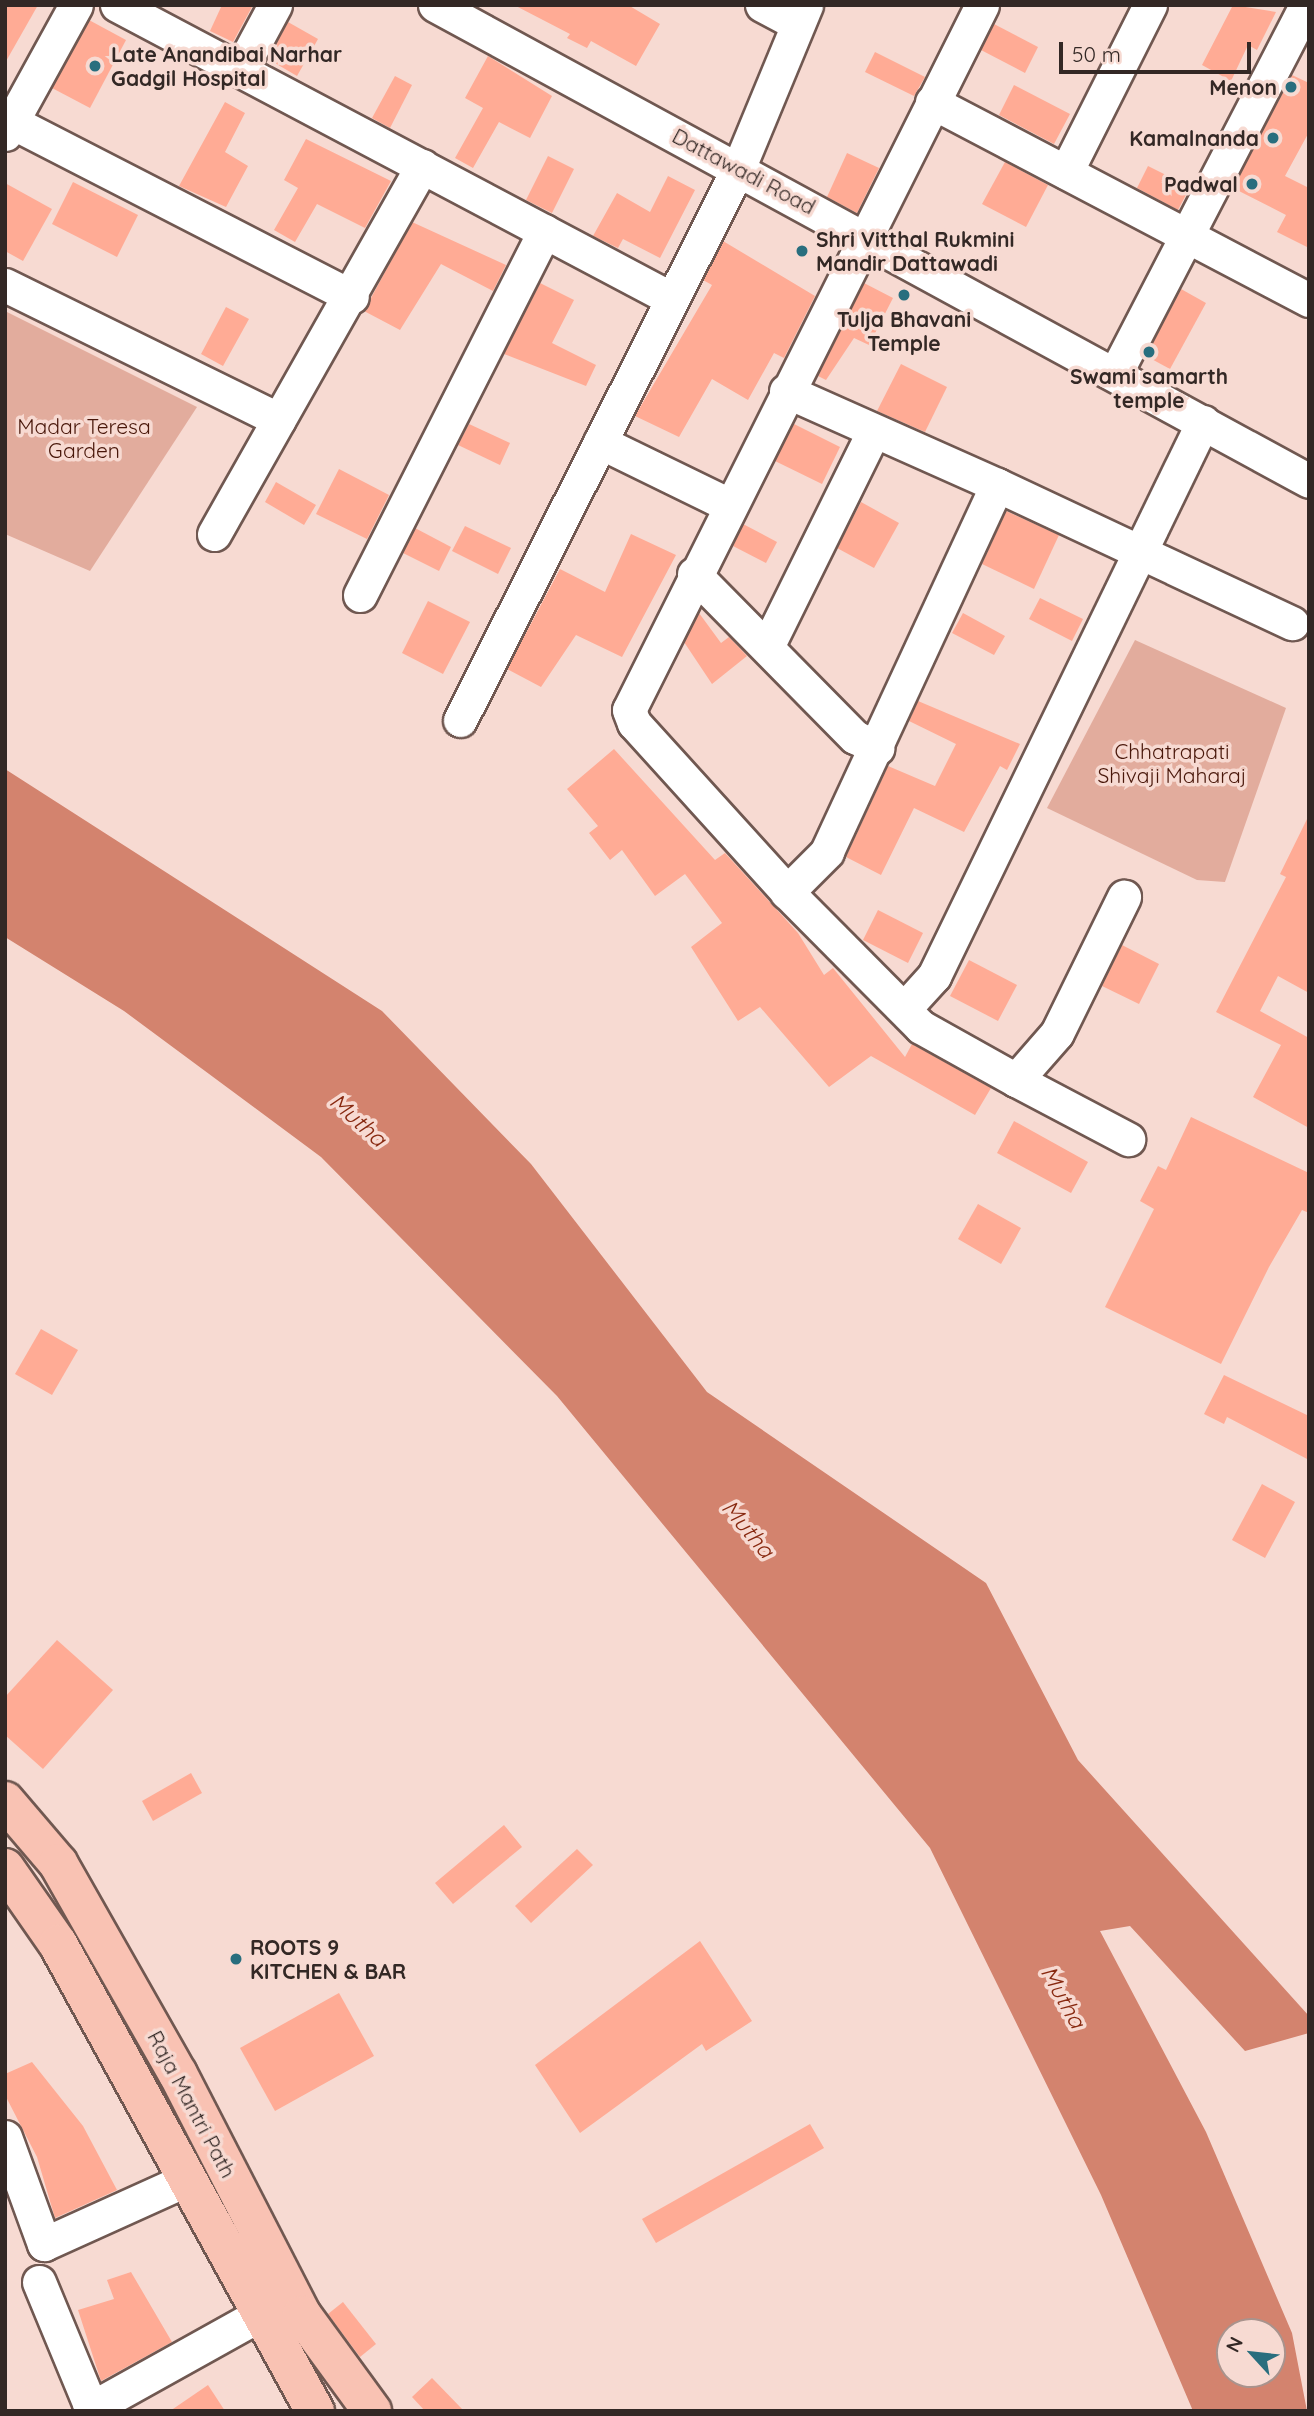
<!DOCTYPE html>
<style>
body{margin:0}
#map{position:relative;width:1314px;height:2416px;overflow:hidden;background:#f7dad2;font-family:Quicksand,sans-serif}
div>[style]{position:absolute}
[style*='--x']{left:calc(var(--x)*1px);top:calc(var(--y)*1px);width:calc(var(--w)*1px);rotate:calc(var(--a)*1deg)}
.green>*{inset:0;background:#e2ac9d}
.water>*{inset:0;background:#d3836e}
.building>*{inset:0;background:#ffab95}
.roads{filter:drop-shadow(2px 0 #705851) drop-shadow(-2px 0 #705851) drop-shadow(0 2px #705851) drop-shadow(0 -2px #705851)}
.minor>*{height:33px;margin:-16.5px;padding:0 16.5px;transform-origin:16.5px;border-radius:16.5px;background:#fff}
.major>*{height:38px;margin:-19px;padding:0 19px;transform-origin:19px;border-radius:19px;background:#f9c2b3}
.dots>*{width:19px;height:19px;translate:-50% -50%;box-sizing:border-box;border:4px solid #f7dad2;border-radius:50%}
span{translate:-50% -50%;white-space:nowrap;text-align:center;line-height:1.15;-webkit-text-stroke:7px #f7dad2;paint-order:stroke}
.poi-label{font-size:21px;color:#332825;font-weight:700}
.left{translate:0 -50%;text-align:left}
.right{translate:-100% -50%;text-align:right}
.street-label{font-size:21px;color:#332825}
.park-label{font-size:21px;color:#49170a}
.water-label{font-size:23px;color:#882910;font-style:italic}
.frame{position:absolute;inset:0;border:7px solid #332825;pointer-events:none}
.north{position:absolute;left:1216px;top:2318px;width:70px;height:70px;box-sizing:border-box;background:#f7dad2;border:2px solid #a9938d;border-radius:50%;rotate:297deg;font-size:19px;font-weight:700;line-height:28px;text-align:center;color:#332825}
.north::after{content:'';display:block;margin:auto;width:24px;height:32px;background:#296e7e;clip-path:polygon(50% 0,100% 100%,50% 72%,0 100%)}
.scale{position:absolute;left:1059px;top:42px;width:192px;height:32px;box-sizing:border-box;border:4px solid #332825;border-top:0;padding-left:9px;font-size:21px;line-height:24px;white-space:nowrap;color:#332825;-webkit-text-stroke:5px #f7dad2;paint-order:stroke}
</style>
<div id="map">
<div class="green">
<i style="clip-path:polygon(5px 311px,197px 407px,90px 571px,5px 534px)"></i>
<i style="clip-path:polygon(1135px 640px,1286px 708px,1225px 882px,1197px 880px,1047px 808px)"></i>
</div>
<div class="water">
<i style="clip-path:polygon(evenodd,5px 769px,382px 1011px,531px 1164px,707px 1392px,986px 1583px,1078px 1760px,1309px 2016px,1309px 2033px,1245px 2051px,1130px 1926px,1100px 1931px,1206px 2132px,1292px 2333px,1307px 2411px,1193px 2411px,1101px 2195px,930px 1848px,557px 1396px,321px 1157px,124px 1011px,5px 937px,5px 769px,1230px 2332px,1272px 2332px,1272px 2374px,1230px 2374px,1230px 2332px)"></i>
</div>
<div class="building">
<i style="clip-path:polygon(5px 5px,38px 5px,5px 63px)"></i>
<i style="clip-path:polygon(222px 5px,253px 5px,233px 42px,210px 31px)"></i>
<i style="clip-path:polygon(514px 5px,628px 5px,660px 24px,636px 66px,591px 41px,587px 48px,567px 38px,570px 34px)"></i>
<i style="clip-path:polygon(1233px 5px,1276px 12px,1257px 50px,1248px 45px,1231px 81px,1202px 65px)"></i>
<i style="clip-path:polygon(89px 20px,126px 40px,90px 108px,52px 88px)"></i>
<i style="clip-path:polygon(288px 22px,318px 39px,297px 76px,268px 59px)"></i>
<i style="clip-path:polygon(994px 24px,1038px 47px,1025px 73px,981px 50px)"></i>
<i style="clip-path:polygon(875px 52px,925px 77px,914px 96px,865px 72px)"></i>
<i style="clip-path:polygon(488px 56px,552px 96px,530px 138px,499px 122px,473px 168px,455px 158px,483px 108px,465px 98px)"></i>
<i style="clip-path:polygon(1292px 75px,1309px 83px,1309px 132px,1285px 176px,1309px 188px,1309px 248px,1277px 232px,1286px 215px,1233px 188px)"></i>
<i style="clip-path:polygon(395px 76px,412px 85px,390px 128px,372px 118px)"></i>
<i style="clip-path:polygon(1014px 85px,1070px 114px,1054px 144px,999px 115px)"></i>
<i style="clip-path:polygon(225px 102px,245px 113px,225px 152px,248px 166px,226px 207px,179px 186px)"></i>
<i style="clip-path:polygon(306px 139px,391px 181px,365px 228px,317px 204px,295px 242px,274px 230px,298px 188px,284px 180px)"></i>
<i style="clip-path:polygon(847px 153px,879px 168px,857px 213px,827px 197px)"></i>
<i style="clip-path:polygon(548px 156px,574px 169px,552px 213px,526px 200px)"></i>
<i style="clip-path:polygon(1005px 162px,1048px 185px,1026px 227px,982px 204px)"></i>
<i style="clip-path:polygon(1148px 166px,1190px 187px,1178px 210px,1137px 188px)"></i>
<i style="clip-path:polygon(668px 176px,695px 190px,660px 258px,623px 239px,618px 248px,593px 236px,617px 193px,650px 212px)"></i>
<i style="clip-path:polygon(73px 182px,138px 215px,117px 257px,52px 224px)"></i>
<i style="clip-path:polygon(5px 183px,52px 209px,23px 261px,5px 251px)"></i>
<i style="clip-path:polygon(412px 222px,506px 265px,493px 291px,441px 264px,400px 330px,364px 311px)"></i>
<i style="clip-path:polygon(723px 241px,815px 296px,784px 358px,774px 353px,748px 400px,712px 379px,679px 437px,635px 416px,712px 285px,703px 280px)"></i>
<i style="clip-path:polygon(540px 283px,574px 300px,552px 343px,596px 365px,586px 386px,504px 354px)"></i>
<i style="clip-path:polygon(864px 283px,893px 298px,869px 345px,854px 338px,826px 380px,818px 376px)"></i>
<i style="clip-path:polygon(1181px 289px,1206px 303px,1170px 369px,1146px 356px)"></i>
<i style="clip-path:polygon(226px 307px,249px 319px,223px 366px,201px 354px)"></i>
<i style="clip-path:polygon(901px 364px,947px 387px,925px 432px,877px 411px)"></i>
<i style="clip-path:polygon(469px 424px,510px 443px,500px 465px,458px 445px)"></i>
<i style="clip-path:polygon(794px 424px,840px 447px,822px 484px,775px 461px)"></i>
<i style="clip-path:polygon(339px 469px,389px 495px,367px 539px,316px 514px)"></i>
<i style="clip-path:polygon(276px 482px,316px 505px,304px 525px,265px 502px)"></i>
<i style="clip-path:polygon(861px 502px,899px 523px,874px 568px,837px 548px)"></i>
<i style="clip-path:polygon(1006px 511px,1059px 535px,1034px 589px,982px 564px)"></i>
<i style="clip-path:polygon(743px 524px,777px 542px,766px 563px,733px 546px)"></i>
<i style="clip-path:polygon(465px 526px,511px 548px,498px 574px,452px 551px)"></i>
<i style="clip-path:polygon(415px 528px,451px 547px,439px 571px,403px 553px)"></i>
<i style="clip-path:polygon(631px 534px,676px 555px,622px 657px,576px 635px,541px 687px,507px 669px,560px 569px,605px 592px)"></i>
<i style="clip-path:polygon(1040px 598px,1083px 619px,1072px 641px,1029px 619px)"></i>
<i style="clip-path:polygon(428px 601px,470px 622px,443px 674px,402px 653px)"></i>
<i style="clip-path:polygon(699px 613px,721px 643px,729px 637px,747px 656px,712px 684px,684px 642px)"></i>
<i style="clip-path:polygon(963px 613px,1005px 636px,994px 655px,952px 633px)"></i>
<i style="clip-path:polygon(918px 701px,1020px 744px,1007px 770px,1000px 766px,964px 832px,914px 808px,881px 875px,846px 857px,888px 766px,935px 786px,956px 744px,909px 721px)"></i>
<i style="clip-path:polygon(614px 749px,715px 860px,725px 853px,798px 933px,824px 975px,833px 968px,905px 1057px,912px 1044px,991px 1088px,975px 1115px,871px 1056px,829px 1087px,760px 1007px,738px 1021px,691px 947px,722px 923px,685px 874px,655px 896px,622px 850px,610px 860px,589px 833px,598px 826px,567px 789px)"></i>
<i style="clip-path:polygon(1309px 815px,1309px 993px,1278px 976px,1260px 1011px,1309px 1038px,1309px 1128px,1253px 1097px,1281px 1045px,1216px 1012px,1286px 877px,1280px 874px)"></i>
<i style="clip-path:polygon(878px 910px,923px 933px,908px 963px,863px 940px)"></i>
<i style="clip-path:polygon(1122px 945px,1159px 964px,1139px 1004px,1102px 986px)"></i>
<i style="clip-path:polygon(969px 960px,1017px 985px,998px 1021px,950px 996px)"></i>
<i style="clip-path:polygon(1191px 1117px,1309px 1173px,1309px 1213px,1302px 1210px,1269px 1267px,1221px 1364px,1105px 1307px,1154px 1209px,1140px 1201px,1158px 1166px,1166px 1170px)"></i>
<i style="clip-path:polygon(1014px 1121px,1088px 1162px,1071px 1193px,997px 1153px)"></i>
<i style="clip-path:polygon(978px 1204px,1021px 1228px,1001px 1264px,958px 1239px)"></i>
<i style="clip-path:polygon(41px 1329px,78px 1350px,52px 1395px,15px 1374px)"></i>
<i style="clip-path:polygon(1224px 1375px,1309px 1416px,1309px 1460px,1227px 1417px,1224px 1424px,1204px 1414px)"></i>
<i style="clip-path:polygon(1262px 1484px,1295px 1502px,1265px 1558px,1232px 1540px)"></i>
<i style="clip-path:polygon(57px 1640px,113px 1690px,43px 1769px,5px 1735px,5px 1697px)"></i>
<i style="clip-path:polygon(191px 1773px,202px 1793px,153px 1821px,142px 1801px)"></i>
<i style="clip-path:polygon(504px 1825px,522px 1847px,453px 1904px,435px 1883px)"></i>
<i style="clip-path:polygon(577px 1849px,593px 1865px,531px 1923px,515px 1906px)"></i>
<i style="clip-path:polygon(700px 1941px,752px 2021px,706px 2051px,702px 2044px,580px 2133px,535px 2065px)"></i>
<i style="clip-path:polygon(339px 1993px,374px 2056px,275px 2111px,240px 2048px)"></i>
<i style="clip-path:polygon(32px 2062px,83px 2126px,117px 2190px,55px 2218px,37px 2157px,5px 2095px,5px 2074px)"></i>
<i style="clip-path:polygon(810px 2124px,824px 2148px,656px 2243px,642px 2219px)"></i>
<i style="clip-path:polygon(131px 2272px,172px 2342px,101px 2381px,78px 2310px,114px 2299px,107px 2280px)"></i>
<i style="clip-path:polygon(343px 2302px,376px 2344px,360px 2357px,328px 2314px)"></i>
<i style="clip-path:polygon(432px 2378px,464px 2411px,425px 2411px,412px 2397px)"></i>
<i style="clip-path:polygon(208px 2385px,225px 2411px,170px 2411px)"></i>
</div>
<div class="roads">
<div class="minor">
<i style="--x:117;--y:5;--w:628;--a:27.91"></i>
<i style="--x:435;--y:5;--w:995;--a:28.57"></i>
<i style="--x:762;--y:5;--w:40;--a:28"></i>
<i style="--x:982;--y:5;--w:788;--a:116.6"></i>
<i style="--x:629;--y:710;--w:14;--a:69"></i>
<i style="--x:634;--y:723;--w:228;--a:47.8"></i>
<i style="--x:787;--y:892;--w:190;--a:45.2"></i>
<i style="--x:921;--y:1027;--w:109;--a:29.2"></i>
<i style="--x:1016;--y:1080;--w:62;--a:-48.9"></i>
<i style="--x:1057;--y:1033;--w:152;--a:-63.8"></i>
<i style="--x:240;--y:70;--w:74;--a:-61.7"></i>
<i style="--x:932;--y:102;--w:426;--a:27.7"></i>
<i style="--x:12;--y:122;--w:382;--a:27.2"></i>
<i style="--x:5;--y:134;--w:147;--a:-61.2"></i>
<i style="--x:1066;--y:172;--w:187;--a:-63.3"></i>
<i style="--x:5;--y:285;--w:305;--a:26.2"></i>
<i style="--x:1115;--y:374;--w:416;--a:-62.6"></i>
<i style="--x:786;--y:391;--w:231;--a:24"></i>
<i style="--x:997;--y:485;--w:404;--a:114.9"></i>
<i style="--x:827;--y:852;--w:57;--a:135"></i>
<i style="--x:600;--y:442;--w:144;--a:26"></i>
<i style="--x:997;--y:485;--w:326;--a:25.1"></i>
<i style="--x:214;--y:534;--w:423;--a:-60.5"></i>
<i style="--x:694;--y:574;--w:229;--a:45.4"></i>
<i style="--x:855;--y:737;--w:25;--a:26"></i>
<i style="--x:360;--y:595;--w:408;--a:-63.1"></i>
<i style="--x:767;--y:647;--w:237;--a:-63.7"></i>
<i style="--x:460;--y:720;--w:619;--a:-63.23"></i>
<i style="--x:739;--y:167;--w:175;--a:-67.5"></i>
<i style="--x:904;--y:1009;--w:45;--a:-47.7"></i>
<i style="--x:934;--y:976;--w:616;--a:-64.1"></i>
<i style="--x:1016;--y:1080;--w:127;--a:27.8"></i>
<i style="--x:5;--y:2137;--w:114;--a:70"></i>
<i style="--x:44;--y:2244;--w:156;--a:-24.3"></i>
<i style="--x:39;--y:2282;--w:131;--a:67.5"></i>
<i style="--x:89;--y:2403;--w:10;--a:6"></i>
<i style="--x:99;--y:2404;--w:185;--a:-29.1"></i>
</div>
<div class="major">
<i style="--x:5;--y:1801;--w:82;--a:49.5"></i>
<i style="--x:58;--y:1863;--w:243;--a:60.4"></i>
<i style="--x:178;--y:2074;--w:271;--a:62.8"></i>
<i style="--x:302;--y:2315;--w:119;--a:53.9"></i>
<i style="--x:5;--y:1868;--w:93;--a:55.1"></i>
<i style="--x:58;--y:1944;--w:533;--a:61.18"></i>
</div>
</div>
<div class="dots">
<i style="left:95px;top:66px;background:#296e7e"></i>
<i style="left:1291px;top:87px;background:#296e7e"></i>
<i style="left:1273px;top:138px;background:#296e7e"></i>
<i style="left:1252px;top:184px;background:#296e7e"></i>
<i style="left:802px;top:251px;background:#296e7e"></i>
<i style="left:904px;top:295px;background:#296e7e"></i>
<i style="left:1149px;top:352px;background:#296e7e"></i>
<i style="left:236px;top:1959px;background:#296e7e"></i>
</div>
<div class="poi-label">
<span class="left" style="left:111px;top:66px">Late Anandibai Narhar<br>Gadgil Hospital</span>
<span class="right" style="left:1277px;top:87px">Menon</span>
<span class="right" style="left:1259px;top:138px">Kamalnanda</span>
<span class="right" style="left:1238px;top:184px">Padwal</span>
<span class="left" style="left:816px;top:251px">Shri Vitthal Rukmini<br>Mandir Dattawadi</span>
<span style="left:904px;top:331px">Tulja Bhavani<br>Temple</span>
<span style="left:1149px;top:388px">Swami samarth<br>temple</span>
<span class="left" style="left:250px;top:1959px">ROOTS 9<br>KITCHEN &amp; BAR</span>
</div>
<div class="street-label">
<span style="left:744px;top:171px;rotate:28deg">Dattawadi Road</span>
<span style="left:192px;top:2104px;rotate:62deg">Raja Mantri Path</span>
</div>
<div class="park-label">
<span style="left:84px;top:438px">Madar Teresa<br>Garden</span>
<span style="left:1172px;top:763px">Chhatrapati<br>Shivaji Maharaj</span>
</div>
<div class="water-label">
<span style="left:358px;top:1120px;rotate:42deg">Mutha</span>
<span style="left:748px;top:1529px;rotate:50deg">Mutha</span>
<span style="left:1063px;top:1997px;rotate:61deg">Mutha</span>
</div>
<div class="frame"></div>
<div class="north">N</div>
<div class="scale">50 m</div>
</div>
